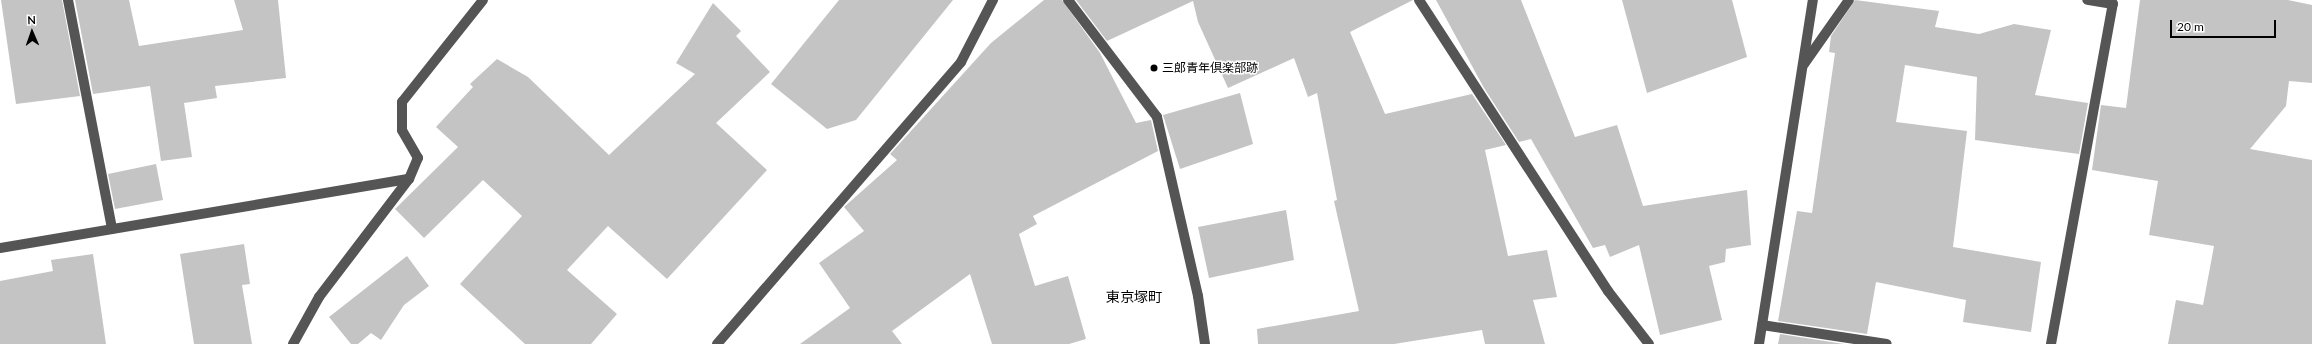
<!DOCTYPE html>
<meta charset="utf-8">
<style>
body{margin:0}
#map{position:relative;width:2312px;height:344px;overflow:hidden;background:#fff;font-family:Lato,"Noto Sans JP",sans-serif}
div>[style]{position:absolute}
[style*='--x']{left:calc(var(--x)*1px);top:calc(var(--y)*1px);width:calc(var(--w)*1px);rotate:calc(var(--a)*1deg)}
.building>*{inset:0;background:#c4c4c4}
.minor>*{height:10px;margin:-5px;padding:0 5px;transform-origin:5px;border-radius:5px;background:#555}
.dots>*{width:11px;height:11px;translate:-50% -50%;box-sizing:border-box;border:2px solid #fff;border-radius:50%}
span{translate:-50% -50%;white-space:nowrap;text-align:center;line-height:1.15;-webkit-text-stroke:3px #fff;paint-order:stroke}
.poi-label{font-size:12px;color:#000}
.left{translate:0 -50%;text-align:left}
.quarter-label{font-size:14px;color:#000}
.north{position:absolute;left:12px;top:12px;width:40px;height:40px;-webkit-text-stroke:3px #fff;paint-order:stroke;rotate:358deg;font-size:11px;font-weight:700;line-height:16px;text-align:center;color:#000}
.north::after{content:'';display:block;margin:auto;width:14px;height:18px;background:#000;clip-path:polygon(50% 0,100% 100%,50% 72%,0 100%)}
.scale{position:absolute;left:2170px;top:20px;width:106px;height:18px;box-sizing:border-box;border:2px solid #000;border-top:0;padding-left:5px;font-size:12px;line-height:14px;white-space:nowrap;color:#000;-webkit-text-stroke:3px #fff;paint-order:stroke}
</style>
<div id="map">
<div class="building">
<i style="clip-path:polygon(1px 0,62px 0,80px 96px,16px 104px)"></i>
<i style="clip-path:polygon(75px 0,129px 0,139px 46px,243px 30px,234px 0,278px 0,286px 78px,215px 86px,217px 98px,184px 103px,192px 157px,161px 161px,150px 86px,93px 94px)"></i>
<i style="clip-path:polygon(839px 0,953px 0,856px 120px,827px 129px,771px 84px)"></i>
<i style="clip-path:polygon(1044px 0,1062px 0,1100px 53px,1136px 123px,1151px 120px,1158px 151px,1033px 216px,1037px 224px,1019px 234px,1035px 286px,1068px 276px,1086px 339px,1069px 344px,992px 344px,970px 274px,892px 331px,902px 344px,800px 344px,850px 308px,819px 263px,864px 231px,844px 207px,897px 160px,890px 154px,991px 43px)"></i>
<i style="clip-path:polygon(1076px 0,1413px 0,1350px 32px,1385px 114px,1472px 94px,1506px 145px,1485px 150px,1508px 256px,1547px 250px,1557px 297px,1533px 300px,1545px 344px,1485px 344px,1482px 330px,1394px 344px,1258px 344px,1257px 329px,1359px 311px,1334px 201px,1337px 200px,1317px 93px,1308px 97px,1294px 58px,1228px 88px,1198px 22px,1193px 1px,1107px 41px)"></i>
<i style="clip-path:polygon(1436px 0,1521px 0,1575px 137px,1617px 125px,1643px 206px,1747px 190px,1751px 245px,1726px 249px,1725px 262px,1709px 266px,1722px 320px,1660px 335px,1639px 245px,1610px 257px,1605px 245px,1593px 248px,1531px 139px,1519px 142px,1484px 88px)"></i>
<i style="clip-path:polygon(1622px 0,1732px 0,1747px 57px,1647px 93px)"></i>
<i style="clip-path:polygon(1855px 0,1939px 11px,1935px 27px,1979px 34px,2014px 24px,2051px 30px,2035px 95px,2088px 103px,2079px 154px,1975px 140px,1977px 77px,1905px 65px,1896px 122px,1967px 131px,1953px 247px,2041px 262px,2031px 332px,1963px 322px,1966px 300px,1876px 282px,1867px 334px,1778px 321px,1797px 211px,1812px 213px,1835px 53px,1829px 52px,1831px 36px)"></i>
<i style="clip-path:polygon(2140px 0,2288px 0,2312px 5px,2312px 83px,2289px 81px,2286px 106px,2250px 149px,2312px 160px,2312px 344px,2168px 344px,2176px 300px,2203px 305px,2214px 246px,2149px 235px,2158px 181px,2092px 170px,2101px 105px,2126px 108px)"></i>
<i style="clip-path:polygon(713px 3px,741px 31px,736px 36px,770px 72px,716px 123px,767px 170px,667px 279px,608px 226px,567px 270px,617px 314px,591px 344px,525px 344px,460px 284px,522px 216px,483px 180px,424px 238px,395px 209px,458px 147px,436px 127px,473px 87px,470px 84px,497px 59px,528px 77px,609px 155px,695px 74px,676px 63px)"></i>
<i style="clip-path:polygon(1240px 93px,1253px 144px,1180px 169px,1163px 115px)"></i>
<i style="clip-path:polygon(156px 164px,163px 200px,115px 209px,108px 174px)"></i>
<i style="clip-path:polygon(1286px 210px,1294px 260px,1209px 278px,1198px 227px)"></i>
<i style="clip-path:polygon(244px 244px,250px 284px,242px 285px,252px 344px,194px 344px,180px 254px)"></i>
<i style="clip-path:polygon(93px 254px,106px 344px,0 344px,0 281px,53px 271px,51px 260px)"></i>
<i style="clip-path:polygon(407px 256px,429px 286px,404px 305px,381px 340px,371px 333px,358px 344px,351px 344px,329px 317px)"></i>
<i style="clip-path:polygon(1780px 334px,1844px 344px,1778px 344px)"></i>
</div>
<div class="minor">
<i style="--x:68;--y:0;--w:233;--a:79.1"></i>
<i style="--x:1068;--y:0;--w:147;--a:52.7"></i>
<i style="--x:1157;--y:117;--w:184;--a:77.1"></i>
<i style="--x:1198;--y:296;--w:49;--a:81.7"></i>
<i style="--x:1419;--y:0;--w:347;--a:57"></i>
<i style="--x:1608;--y:291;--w:67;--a:52.3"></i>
<i style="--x:1804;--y:64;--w:78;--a:-54.9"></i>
<i style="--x:0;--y:248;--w:415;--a:-9.6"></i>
<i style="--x:1762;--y:325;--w:126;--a:8.6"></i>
<i style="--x:293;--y:344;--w:54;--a:-61"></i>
<i style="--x:319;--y:297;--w:148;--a:-52.7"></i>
<i style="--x:409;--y:179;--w:23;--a:-67"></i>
<i style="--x:418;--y:158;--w:32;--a:-120"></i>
<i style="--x:402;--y:130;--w:28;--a:-90"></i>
<i style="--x:402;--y:102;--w:130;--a:-51.5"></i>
<i style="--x:717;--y:344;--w:373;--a:-49.1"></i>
<i style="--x:961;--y:62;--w:70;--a:-62.7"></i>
<i style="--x:1759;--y:344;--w:348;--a:-81.1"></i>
<i style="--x:2051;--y:344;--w:346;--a:-79.7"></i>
<i style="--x:2113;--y:4;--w:26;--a:-171"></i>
</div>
<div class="dots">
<i style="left:1154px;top:68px;background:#000"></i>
</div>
<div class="poi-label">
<span class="left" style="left:1162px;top:68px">三郎青年倶楽部跡</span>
</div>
<div class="quarter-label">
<span style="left:1134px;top:297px">東京塚町</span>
</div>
<div class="north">N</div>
<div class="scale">20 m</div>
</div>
